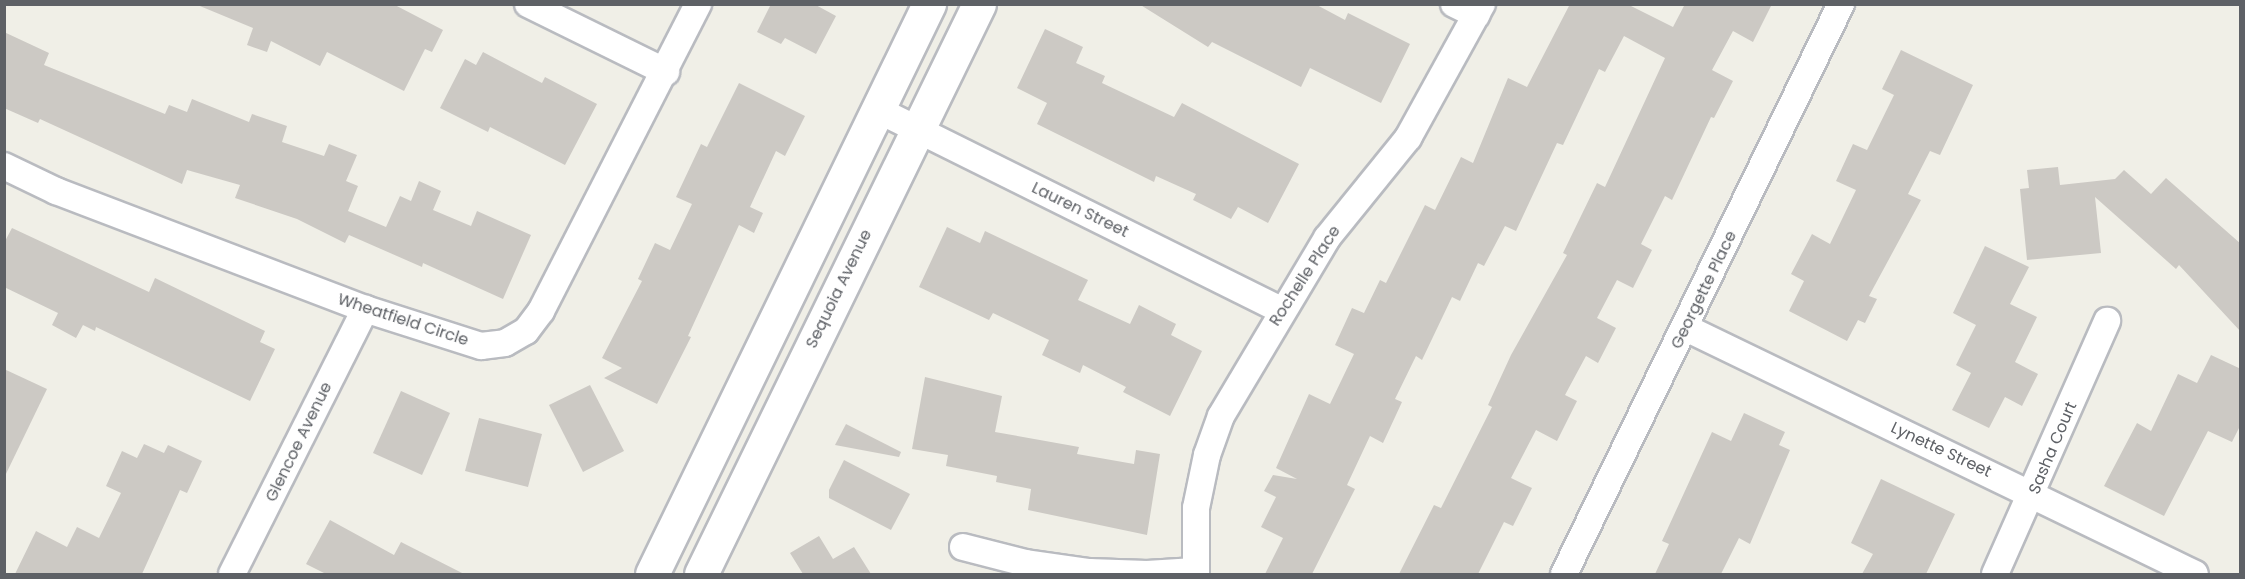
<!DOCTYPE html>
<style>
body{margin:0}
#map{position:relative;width:2245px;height:579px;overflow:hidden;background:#f0efe7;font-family:Poppins,sans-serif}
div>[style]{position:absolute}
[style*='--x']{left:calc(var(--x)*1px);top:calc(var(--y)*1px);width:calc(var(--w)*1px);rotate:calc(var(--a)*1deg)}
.building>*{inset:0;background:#ccc9c4}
.roads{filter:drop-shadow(2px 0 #b9bbc0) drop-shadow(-2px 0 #b9bbc0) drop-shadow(0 2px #b9bbc0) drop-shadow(0 -2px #b9bbc0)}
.street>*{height:26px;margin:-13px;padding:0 13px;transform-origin:13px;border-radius:13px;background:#fff}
.secondary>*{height:33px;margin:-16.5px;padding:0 16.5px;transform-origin:16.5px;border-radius:16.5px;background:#fff}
span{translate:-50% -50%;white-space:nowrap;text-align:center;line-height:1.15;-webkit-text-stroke:4.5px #fff;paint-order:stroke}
.street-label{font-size:16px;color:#5e6166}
.frame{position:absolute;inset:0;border:6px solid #5e6166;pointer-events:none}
</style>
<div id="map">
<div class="building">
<i style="clip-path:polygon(195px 4px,393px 4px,443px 30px,432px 52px,425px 49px,404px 91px,327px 52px,320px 66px,271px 41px,267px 52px,247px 45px,253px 28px)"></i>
<i style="clip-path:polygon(771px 4px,814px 4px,836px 16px,816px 54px,785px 38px,781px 44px,757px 32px)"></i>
<i style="clip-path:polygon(1139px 4px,1315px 4px,1345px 20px,1348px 13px,1410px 44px,1381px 103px,1310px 68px,1301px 87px,1212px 42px,1208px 47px)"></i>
<i style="clip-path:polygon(1570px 4px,1627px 4px,1673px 27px,1685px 4px,1772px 4px,1753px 42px,1733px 31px,1712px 70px,1733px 81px,1714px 118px,1711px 117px,1672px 200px,1665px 196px,1641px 244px,1652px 250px,1633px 288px,1617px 280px,1597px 318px,1616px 328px,1598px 363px,1586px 356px,1565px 395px,1577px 401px,1557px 441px,1536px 430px,1511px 478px,1532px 488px,1513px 526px,1504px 522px,1478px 574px,1399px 574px,1434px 505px,1441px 508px,1492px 407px,1488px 405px,1511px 355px,1567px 255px,1563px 253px,1597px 183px,1605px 187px,1665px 58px,1624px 36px,1605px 72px,1599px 69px,1563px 145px,1557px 143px,1516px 231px,1505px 226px,1484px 266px,1478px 263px,1460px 301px,1452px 297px,1422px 360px,1416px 356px,1395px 399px,1402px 402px,1383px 443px,1370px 436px,1347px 485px,1355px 489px,1312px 574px,1265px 574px,1283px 538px,1261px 527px,1276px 497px,1264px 491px,1273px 475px,1297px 479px,1276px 468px,1309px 394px,1330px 404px,1354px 354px,1335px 345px,1352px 308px,1364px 313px,1380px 280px,1386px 283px,1425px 205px,1435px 210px,1461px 157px,1473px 163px,1508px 78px,1527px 87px)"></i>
<i style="clip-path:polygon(1045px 29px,1083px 47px,1076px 63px,1105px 76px,1102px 83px,1174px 117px,1182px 103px,1299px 164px,1268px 223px,1238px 207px,1231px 219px,1193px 200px,1196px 194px,1156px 176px,1154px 182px,1037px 124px,1047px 103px,1017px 88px)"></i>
<i style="clip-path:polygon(4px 32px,49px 53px,44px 65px,165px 114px,169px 105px,187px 112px,192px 99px,249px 122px,252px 114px,287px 126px,282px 142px,324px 156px,329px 144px,357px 155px,346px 181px,358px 186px,348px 211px,386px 227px,400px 196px,411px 201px,419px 181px,441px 191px,433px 210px,471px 226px,477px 211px,531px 235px,503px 299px,423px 263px,422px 267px,349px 235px,345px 243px,297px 219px,235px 198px,240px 185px,187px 170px,182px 184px,40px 119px,38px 123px,4px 108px)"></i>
<i style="clip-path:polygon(1901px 50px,1973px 85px,1940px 155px,1930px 151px,1908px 194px,1921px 200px,1869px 296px,1877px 299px,1865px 323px,1858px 320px,1847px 341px,1789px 311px,1804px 281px,1791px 274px,1812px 234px,1830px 244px,1856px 190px,1836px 181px,1853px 144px,1867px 150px,1894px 95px,1882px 89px)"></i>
<i style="clip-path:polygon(483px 52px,542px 83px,545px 77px,597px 104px,565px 165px,490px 127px,488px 132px,440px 108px,465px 59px,476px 65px)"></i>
<i style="clip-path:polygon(739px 83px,805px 116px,785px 156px,776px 151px,750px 207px,763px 213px,754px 233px,739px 225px,688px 336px,691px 337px,657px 404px,604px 378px,622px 368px,602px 358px,642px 281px,638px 279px,655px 243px,670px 250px,692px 204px,676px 197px,701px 144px,707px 147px)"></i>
<i style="clip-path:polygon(2058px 167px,2060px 185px,2115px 179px,2124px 170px,2151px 194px,2166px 178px,2241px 244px,2241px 332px,2179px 265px,2176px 269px,2095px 197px,2101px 253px,2027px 260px,2020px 189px,2029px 188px,2027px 170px)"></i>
<i style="clip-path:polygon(947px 227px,980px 243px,985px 231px,1088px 280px,1078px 300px,1130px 324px,1139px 305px,1176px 324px,1171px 335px,1202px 351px,1170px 416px,1123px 392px,1126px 387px,1083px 365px,1080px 373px,1042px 355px,1049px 340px,993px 313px,989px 320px,919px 287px)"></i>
<i style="clip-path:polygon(12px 228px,149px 292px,155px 278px,265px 331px,260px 342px,275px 349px,250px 401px,96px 327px,95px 331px,83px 325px,76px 338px,52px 325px,58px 313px,4px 287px,4px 243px)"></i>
<i style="clip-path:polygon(1985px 246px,2029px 267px,2010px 304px,2037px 317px,2015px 362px,2038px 374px,2022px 406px,2005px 397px,1989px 428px,1952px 410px,1971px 373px,1956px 365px,1976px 325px,1953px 313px)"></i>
<i style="clip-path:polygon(2211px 355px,2241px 369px,2241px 424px,2232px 442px,2208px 431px,2164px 516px,2104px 486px,2137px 423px,2151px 431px,2178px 374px,2197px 383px)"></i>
<i style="clip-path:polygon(4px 369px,47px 389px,4px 478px)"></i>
<i style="clip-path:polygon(925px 377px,1002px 396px,995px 432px,1079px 447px,1077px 454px,1134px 464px,1136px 450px,1160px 454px,1147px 535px,1028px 510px,1031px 489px,996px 482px,997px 476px,946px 466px,948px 455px,912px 449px)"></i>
<i style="clip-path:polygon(590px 385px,624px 451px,583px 472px,549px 405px)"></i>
<i style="clip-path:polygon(401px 391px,450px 413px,422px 475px,373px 453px)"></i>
<i style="clip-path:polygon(1744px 413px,1785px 432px,1779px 445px,1790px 450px,1750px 544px,1739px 538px,1721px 574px,1655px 574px,1669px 544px,1662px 541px,1712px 432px,1731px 441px)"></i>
<i style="clip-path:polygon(479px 418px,542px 434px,528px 487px,465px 471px)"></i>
<i style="clip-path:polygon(846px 424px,901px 452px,899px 457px,835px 445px)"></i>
<i style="clip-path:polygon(144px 444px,164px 453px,168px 445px,202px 461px,187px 493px,180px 490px,142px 574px,15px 574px,36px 531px,67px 547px,77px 527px,99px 538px,121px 493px,106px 486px,122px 451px,137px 458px)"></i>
<i style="clip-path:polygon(844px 460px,910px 494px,891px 530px,829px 498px,829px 490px)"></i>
<i style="clip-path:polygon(1881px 479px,1955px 514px,1926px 574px,1862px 574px,1873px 554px,1851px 543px)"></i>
<i style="clip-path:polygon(330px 520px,394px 555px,401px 542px,464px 574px,326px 574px,306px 564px)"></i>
<i style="clip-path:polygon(819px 536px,833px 559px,854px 547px,871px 574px,803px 574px,790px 553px)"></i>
</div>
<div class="roads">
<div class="street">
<i style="--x:528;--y:4;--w:154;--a:26.2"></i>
<i style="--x:1454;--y:4;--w:25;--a:26"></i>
<i style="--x:878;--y:110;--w:450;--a:26.4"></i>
<i style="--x:4;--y:166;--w:58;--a:25.7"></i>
<i style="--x:56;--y:191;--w:331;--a:20.9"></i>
<i style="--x:365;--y:309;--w:122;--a:17.7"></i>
<i style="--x:481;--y:346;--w:24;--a:-7"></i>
<i style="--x:505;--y:343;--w:24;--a:-30"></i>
<i style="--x:526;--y:331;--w:25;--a:-53"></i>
<i style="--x:541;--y:311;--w:345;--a:-62.9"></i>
<i style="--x:1686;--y:328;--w:565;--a:25.79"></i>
<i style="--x:963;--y:547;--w:65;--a:14.3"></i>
<i style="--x:1026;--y:563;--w:64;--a:8.1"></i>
<i style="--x:1089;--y:572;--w:58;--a:2"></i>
<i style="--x:1147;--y:574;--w:48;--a:-3.6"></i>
<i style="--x:232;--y:574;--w:297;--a:-63.3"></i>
<i style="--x:1196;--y:574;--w:66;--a:-90"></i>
<i style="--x:1196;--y:508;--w:54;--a:-78.3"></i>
<i style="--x:1207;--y:455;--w:41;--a:-70.3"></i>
<i style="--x:1221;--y:416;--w:207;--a:-59.2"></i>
<i style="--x:1327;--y:238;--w:129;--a:-51"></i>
<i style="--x:1408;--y:138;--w:153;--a:-61.1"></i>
<i style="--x:1564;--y:574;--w:634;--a:-64.08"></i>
<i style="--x:1995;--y:574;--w:277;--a:-66.1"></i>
</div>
<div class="secondary">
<i style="--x:652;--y:574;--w:634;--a:-64.08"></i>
<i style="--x:701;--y:574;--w:634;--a:-64"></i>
</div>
</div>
<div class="street-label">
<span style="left:1080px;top:210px;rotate:26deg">Lauren Street</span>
<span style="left:1305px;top:276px;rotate:-57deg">Rochelle Place</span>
<span style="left:839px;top:289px;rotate:-64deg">Sequoia Avenue</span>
<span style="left:1704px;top:290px;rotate:-64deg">Georgette Place</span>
<span style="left:403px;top:320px;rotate:18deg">Wheatfield Circle</span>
<span style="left:299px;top:442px;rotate:-64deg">Glencoe Avenue</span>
<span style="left:2053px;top:448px;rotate:-67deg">Sasha Court</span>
<span style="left:1941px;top:450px;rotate:25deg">Lynette Street</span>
</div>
<div class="frame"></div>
</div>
